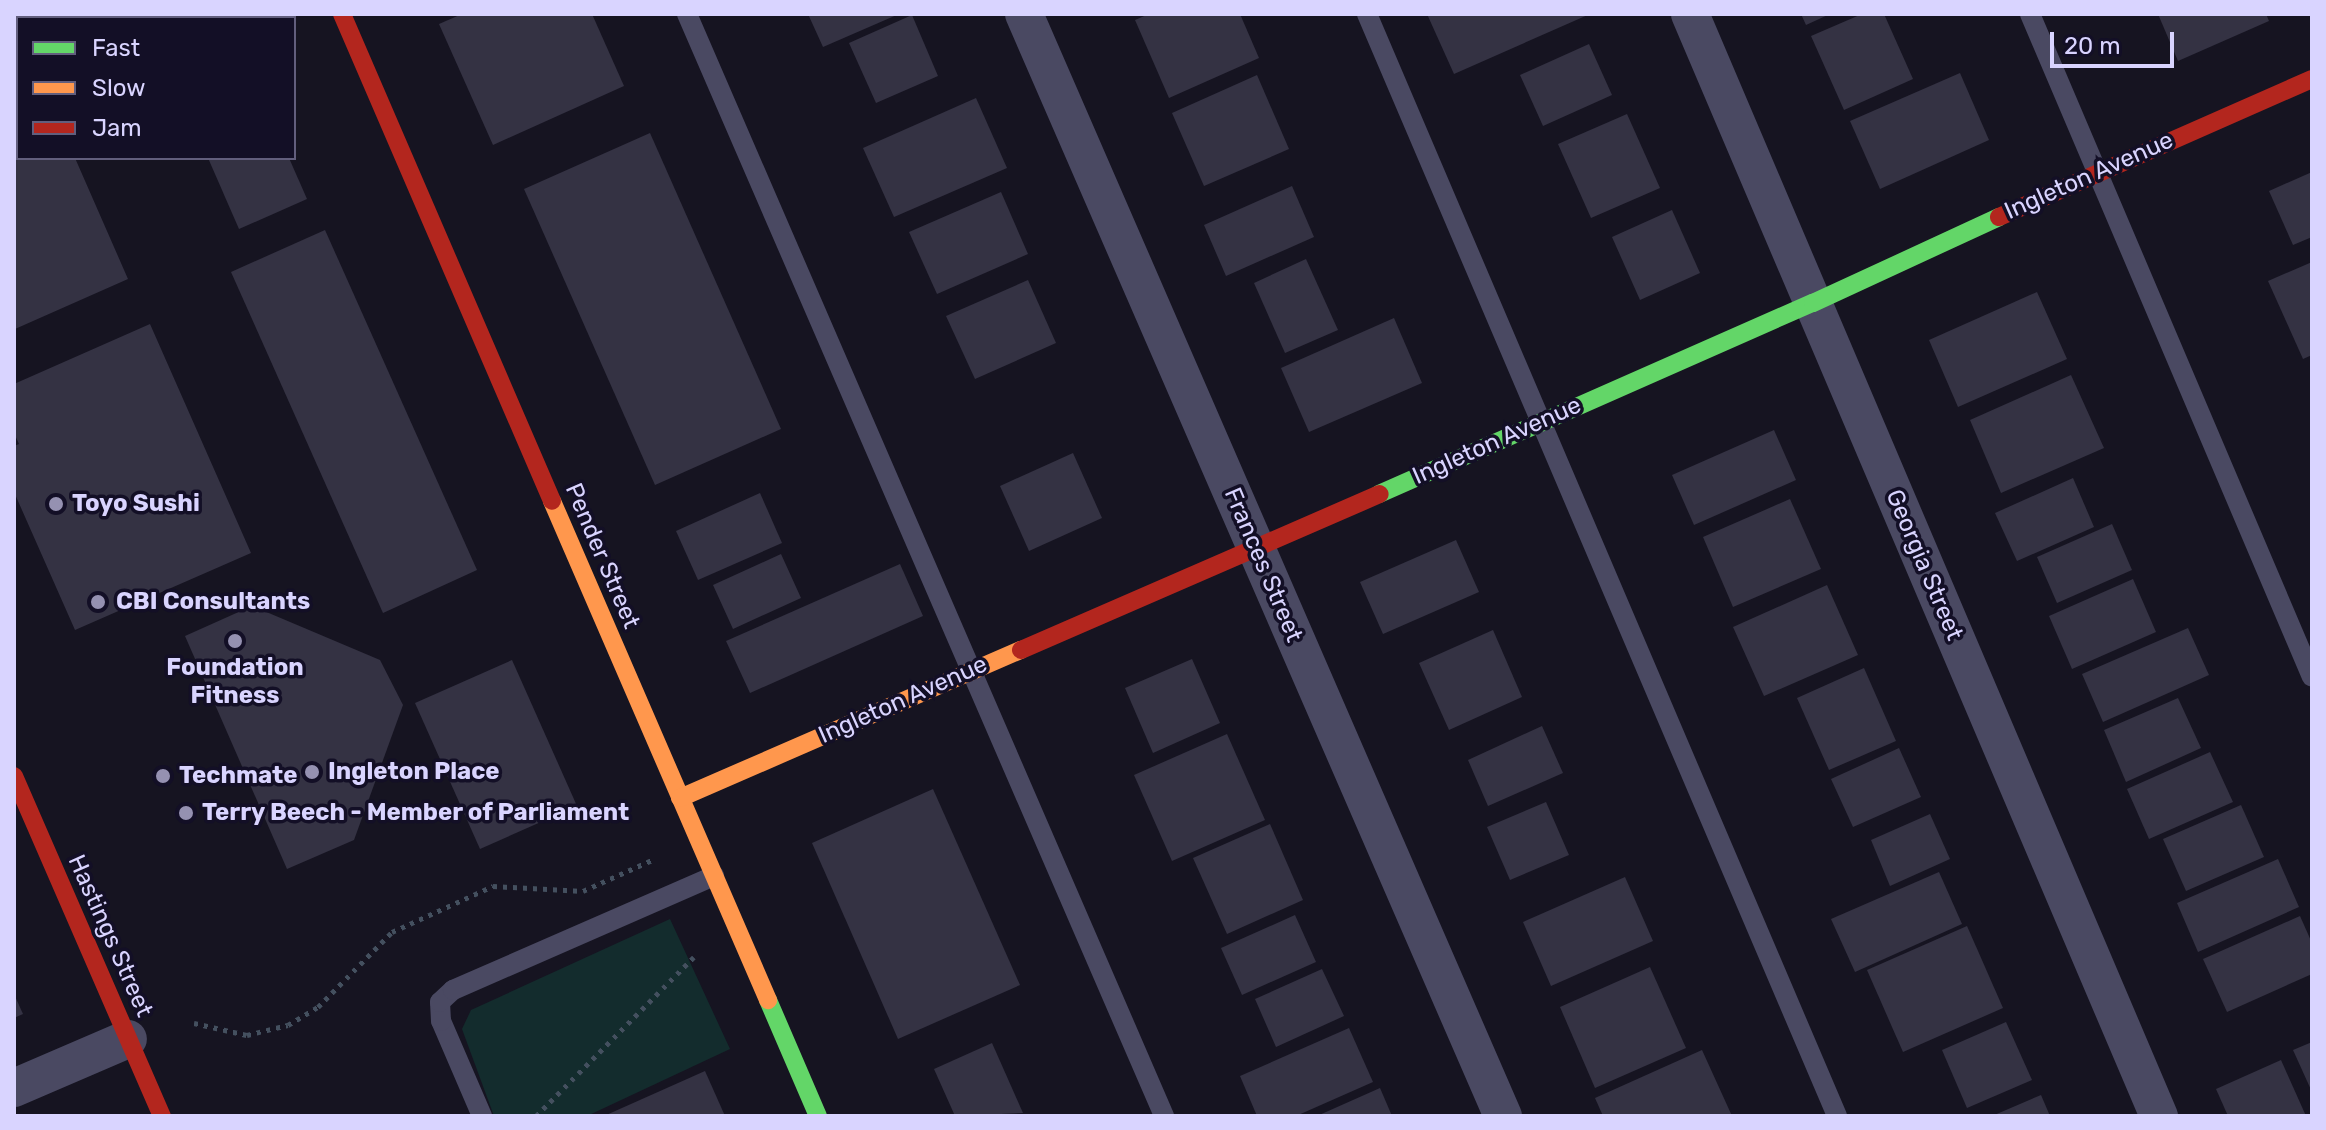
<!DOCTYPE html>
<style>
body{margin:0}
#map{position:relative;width:2326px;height:1130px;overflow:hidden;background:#161421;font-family:Rubik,sans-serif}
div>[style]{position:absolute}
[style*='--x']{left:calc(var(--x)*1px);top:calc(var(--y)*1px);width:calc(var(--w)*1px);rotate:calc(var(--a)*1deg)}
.green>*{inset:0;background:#132c2d}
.building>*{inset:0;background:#343243}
.path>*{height:5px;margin-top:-2.5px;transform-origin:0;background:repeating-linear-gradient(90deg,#44505f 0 4px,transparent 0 10px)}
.lane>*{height:20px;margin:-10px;padding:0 10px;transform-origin:10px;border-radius:10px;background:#4a4962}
.street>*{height:38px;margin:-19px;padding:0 19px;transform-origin:19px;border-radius:19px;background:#4a4962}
.fast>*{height:18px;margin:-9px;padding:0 9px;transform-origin:9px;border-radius:9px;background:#63d668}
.slow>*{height:18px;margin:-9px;padding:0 9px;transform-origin:9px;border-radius:9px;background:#ff974d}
.jam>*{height:18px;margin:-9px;padding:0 9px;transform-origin:9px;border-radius:9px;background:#b3261e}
.dots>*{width:22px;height:22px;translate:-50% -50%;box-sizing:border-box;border:4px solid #130f26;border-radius:50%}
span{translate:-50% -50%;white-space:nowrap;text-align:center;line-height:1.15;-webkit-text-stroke:7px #130f26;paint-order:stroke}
.street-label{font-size:24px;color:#d9d4ff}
.poi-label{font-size:24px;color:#d9d4ff;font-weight:700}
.left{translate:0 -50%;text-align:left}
.frame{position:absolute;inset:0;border:16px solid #d9d4ff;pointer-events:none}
.legend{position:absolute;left:16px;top:16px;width:280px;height:144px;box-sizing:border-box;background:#130f26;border:2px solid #625e7d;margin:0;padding:10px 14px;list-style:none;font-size:24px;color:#d9d4ff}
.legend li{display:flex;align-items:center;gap:16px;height:40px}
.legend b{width:40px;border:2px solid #625e7d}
.scale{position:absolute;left:2050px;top:32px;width:124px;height:36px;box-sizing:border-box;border:4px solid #d9d4ff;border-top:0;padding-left:10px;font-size:24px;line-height:28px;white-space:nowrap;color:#d9d4ff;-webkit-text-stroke:6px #130f26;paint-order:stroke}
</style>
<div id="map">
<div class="green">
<i style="clip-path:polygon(670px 919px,730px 1049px,587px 1116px,494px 1116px,462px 1029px,471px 1010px)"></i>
</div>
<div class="building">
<i style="clip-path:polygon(21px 14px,226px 14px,228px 18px,18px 18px,18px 158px,75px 158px,128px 279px,15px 329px,14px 17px)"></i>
<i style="clip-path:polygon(462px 14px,592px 14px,624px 86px,493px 145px,439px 24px)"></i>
<i style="clip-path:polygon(808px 14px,899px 14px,823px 47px)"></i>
<i style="clip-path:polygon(1149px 14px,1240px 14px,1259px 58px,1169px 98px,1135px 20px)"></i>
<i style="clip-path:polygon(1427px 14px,1590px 14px,1454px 74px)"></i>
<i style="clip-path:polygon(1801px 14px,1830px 14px,1806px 25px)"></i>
<i style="clip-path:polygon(1862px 14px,1884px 14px,1913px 79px,1844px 110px,1811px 36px)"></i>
<i style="clip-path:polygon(2158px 14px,2266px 14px,2269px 21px,2178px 61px)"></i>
<i style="clip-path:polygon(912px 15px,938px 76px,876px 103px,849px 43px)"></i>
<i style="clip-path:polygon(1589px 44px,1612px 95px,1543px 126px,1520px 75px)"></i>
<i style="clip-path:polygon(1960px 73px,1989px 140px,1880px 189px,1850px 121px)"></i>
<i style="clip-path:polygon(1257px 75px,1289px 149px,1204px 186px,1172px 113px)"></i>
<i style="clip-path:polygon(976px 98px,1007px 168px,894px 217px,863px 148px)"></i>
<i style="clip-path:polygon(1627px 114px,1660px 188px,1591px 218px,1558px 144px)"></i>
<i style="clip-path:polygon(650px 133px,781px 429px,655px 485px,524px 189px)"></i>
<i style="clip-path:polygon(208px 158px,289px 158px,307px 199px,239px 229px)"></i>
<i style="clip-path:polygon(2312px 172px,2312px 237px,2293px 245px,2269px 191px)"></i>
<i style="clip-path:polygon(1292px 186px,1314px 237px,1226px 276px,1204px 225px)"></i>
<i style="clip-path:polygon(1001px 192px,1028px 254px,937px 294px,909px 232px)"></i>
<i style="clip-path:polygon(1672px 210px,1700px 273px,1640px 300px,1612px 237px)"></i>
<i style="clip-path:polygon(325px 230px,477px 570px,383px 613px,231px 272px)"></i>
<i style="clip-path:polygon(1306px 259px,1338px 330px,1285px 353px,1254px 283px)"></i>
<i style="clip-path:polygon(2312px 262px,2312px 355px,2303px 359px,2268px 281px)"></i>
<i style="clip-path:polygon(1028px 280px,1056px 343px,975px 379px,946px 316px)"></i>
<i style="clip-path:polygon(2037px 292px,2067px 359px,1958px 407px,1929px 340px)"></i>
<i style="clip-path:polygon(1394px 318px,1422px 383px,1309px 432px,1281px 368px)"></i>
<i style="clip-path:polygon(150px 324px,251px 553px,75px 630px,14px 492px,14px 446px,19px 444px,14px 433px,14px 384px)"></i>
<i style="clip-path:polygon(2071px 375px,2104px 448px,2001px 493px,1970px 420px)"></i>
<i style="clip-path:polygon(1774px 430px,1796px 480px,1694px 525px,1672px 475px)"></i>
<i style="clip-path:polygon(1073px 453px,1102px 518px,1029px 551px,1000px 486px)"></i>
<i style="clip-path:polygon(2073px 478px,2094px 527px,2017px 561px,1995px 513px)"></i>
<i style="clip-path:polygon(760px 493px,782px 543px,698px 580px,676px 531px)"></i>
<i style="clip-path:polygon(1790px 499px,1821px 569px,1733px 607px,1703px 537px)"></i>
<i style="clip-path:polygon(2112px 524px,2132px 570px,2057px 603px,2037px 557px)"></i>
<i style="clip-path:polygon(1456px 540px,1479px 592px,1383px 634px,1360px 582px)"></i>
<i style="clip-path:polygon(781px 554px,801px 598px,733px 629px,713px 585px)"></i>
<i style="clip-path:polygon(900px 564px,923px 616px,750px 693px,726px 641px)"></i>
<i style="clip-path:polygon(2133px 579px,2156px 632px,2072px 669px,2049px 616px)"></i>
<i style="clip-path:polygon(1827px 585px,1858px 655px,1764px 696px,1733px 627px)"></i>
<i style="clip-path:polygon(252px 606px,380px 660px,403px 705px,354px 840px,287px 869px,185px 636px)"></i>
<i style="clip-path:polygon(2188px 628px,2209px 675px,2103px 722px,2082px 674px)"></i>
<i style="clip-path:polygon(1493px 630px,1522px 697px,1449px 730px,1419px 663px)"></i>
<i style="clip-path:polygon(1192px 659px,1220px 723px,1153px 753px,1125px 688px)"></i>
<i style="clip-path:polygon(512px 660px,577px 806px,480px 849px,415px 703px)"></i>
<i style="clip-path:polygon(1864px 668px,1896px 741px,1829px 770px,1797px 698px)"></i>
<i style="clip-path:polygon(2178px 698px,2201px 748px,2126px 782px,2104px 730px)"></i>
<i style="clip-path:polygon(1542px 726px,1563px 773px,1488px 806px,1468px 760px)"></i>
<i style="clip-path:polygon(1227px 734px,1265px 820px,1172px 861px,1134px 775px)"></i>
<i style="clip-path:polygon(1899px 748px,1921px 797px,1853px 827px,1831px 779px)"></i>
<i style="clip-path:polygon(2210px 752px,2233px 802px,2149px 839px,2127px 789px)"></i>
<i style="clip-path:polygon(933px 789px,1020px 985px,898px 1039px,812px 843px)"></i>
<i style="clip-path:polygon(1546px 802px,1569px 855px,1510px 880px,1487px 827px)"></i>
<i style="clip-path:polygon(2241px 805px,2264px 857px,2186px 891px,2163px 839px)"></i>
<i style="clip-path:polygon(1930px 814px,1950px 859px,1890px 886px,1871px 840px)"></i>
<i style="clip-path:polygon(1270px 824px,1303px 900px,1227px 934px,1193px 858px)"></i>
<i style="clip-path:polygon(2278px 859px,2299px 907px,2198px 952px,2177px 903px)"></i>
<i style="clip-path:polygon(1939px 872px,1962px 924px,1855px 972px,1831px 919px)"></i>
<i style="clip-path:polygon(1625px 877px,1653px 941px,1551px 986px,1523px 922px)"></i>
<i style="clip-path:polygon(1295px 915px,1316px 962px,1242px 995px,1221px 948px)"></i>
<i style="clip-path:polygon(2300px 916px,2312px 943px,2312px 974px,2227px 1012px,2203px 959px)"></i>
<i style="clip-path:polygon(1967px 926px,2003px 1008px,1903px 1052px,1867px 970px)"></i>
<i style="clip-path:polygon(1650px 967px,1686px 1048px,1595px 1088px,1560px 1007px)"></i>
<i style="clip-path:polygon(1322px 969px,1344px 1016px,1276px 1047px,1255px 999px)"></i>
<i style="clip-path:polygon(14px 994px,23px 1014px,14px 1018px)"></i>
<i style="clip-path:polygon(2006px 1022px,2032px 1080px,1967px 1108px,1942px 1050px)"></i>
<i style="clip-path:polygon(1349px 1028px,1373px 1082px,1296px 1116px,1257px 1116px,1240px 1076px)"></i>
<i style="clip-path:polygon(2312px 1042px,2312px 1092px,2293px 1050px)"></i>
<i style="clip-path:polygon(992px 1043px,1023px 1113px,955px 1116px,934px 1069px)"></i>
<i style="clip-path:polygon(1702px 1050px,1732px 1116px,1603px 1116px,1595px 1098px)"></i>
<i style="clip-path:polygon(2281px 1060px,2306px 1116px,2228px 1116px,2216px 1089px)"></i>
<i style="clip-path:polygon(705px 1071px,725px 1116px,604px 1116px)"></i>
<i style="clip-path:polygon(1380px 1088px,1392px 1116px,1317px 1116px)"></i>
<i style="clip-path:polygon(2041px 1095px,2050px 1116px,1992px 1116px)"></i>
</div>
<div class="path">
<i style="--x:194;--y:1023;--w:54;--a:12.8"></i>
<i style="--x:247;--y:1035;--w:42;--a:-13.7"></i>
<i style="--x:288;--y:1025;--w:35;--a:-31"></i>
<i style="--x:318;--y:1007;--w:105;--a:-45.4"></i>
<i style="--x:392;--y:932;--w:111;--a:-24.5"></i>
<i style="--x:493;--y:886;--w:90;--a:3.2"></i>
<i style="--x:583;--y:891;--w:76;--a:-24.2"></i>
<i style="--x:536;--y:1116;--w:224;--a:-45.2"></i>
</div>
<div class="lane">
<i style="--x:687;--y:14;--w:1201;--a:66.59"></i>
<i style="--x:1367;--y:14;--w:1198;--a:66.9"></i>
<i style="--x:2030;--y:14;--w:720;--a:66.96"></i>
<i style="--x:482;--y:1116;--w:103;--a:-113.3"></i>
<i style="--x:441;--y:1021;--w:19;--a:-93"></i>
<i style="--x:440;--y:1002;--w:18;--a:-43"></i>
<i style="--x:453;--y:990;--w:285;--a:-23.6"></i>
</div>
<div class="street">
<i style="--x:1024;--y:14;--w:1202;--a:66.51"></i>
<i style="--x:1690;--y:14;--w:1198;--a:66.95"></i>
<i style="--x:14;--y:1088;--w:124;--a:-23.3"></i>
</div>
<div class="fast">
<i style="--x:1379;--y:494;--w:474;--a:-23.8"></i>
<i style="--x:1813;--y:303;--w:205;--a:-24.8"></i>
<i style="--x:768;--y:1000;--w:126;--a:66.7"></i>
</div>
<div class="slow">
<i style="--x:552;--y:501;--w:544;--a:66.59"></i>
<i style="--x:680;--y:798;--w:372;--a:-23.5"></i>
</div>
<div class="jam">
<i style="--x:342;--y:14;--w:530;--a:66.67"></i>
<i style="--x:1999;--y:217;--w:342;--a:-23.8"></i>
<i style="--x:1021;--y:650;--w:391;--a:-23.5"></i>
<i style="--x:14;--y:776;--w:371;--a:66.5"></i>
</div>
<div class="dots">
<i style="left:56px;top:504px;background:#9591b1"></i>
<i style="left:98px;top:602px;background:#9591b1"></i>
<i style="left:235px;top:641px;background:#9591b1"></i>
<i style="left:312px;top:772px;background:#9591b1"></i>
<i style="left:163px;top:776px;background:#9591b1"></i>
<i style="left:186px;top:813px;background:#9591b1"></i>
</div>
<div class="street-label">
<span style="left:2089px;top:176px;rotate:-24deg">Ingleton Avenue</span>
<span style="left:1497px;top:441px;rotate:-24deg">Ingleton Avenue</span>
<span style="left:602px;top:556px;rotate:67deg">Pender Street</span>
<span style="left:1263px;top:565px;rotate:67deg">Frances Street</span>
<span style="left:1924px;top:565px;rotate:67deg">Georgia Street</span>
<span style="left:903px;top:700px;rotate:-24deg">Ingleton Avenue</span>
<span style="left:110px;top:936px;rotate:66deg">Hastings Street</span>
</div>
<div class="poi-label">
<span class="left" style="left:72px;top:504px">Toyo Sushi</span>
<span class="left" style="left:116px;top:602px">CBI Consultants</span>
<span style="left:235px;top:682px">Foundation<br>Fitness</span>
<span class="left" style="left:328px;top:772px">Ingleton Place</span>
<span class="left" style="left:179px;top:776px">Techmate</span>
<span class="left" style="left:202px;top:813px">Terry Beech - Member of Parliament</span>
</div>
<div class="frame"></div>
<ul class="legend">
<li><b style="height:10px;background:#63d668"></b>Fast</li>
<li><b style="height:10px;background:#ff974d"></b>Slow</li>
<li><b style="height:10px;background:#b3261e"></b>Jam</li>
</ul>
<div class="scale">20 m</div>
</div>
